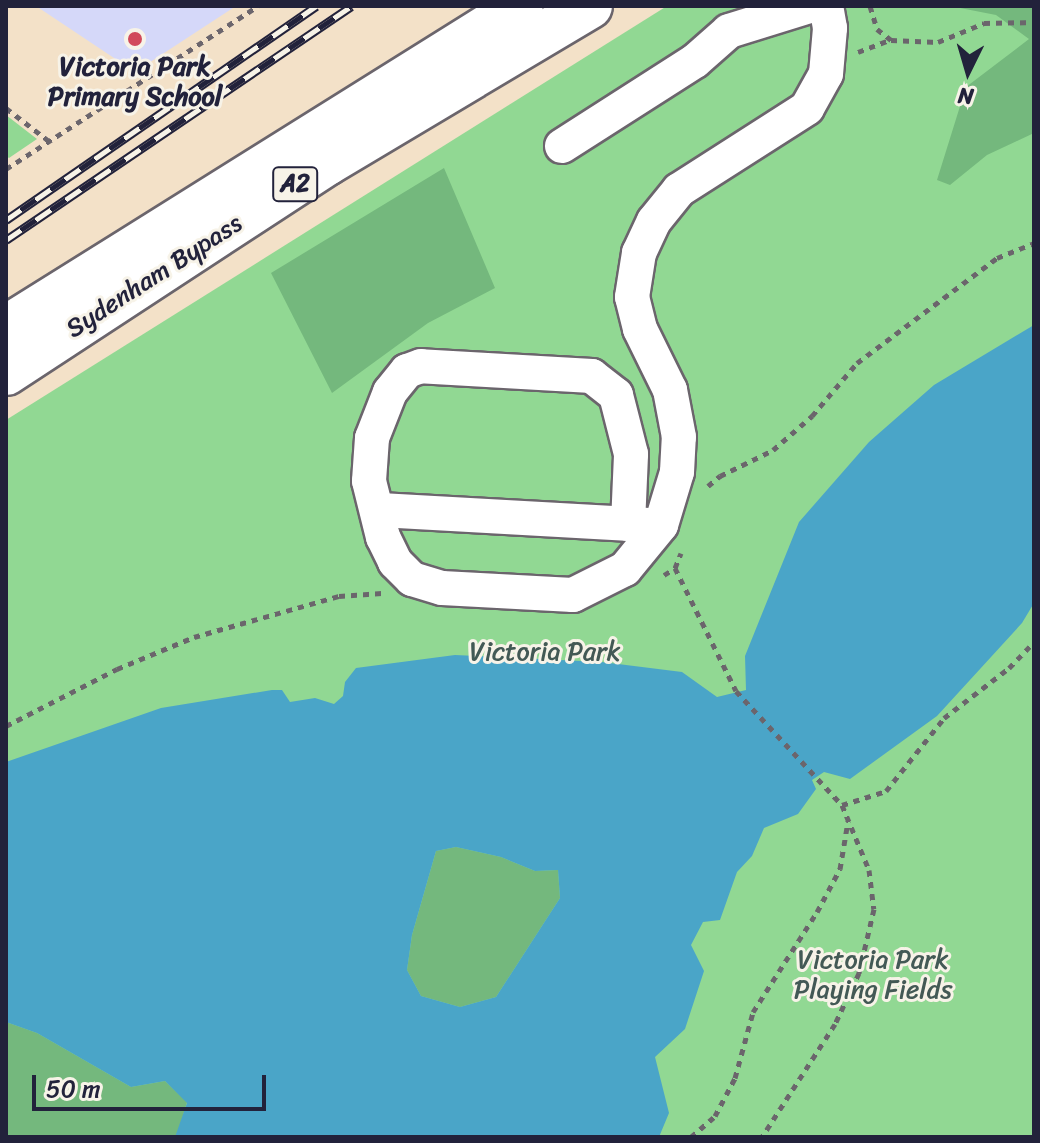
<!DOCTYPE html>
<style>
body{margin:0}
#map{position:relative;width:1040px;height:1143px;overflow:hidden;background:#f3e1c8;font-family:Sriracha,sans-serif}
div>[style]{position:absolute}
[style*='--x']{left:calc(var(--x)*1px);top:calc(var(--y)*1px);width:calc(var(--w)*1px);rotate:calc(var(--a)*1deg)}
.built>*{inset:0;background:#d5d8f9}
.green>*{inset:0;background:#91d893}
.forest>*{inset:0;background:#74b87d}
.water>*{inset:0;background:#4aa5c8}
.path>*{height:5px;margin-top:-2.5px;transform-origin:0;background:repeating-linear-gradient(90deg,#6b656c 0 6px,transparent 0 12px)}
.roads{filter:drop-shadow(2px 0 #6b656c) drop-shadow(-2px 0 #6b656c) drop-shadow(0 2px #6b656c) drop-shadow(0 -2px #6b656c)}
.minor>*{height:34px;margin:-17px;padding:0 17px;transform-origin:17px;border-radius:17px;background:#fff}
.highway>*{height:44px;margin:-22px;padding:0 22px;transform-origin:22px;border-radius:22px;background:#fff}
.rail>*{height:9px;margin-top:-4.5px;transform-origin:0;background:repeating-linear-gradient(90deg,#f7f3e8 0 18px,#22223b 0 36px);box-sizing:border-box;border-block:2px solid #22223b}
.dots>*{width:22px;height:22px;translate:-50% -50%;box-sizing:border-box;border:4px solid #f7f3e8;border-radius:50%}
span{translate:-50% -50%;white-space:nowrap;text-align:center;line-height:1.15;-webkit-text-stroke:6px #f7f3e8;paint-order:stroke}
.shield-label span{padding:2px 6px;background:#f7f3e8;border:2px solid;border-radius:6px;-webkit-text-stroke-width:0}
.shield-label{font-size:24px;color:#22223b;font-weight:700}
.poi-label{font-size:26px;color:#22223b;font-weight:700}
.street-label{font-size:26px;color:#22223b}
.park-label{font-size:26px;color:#435955}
.frame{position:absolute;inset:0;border:8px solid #22223b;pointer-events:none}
.north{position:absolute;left:928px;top:32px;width:80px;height:80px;-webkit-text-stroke:6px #f7f3e8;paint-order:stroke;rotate:185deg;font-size:22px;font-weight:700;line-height:32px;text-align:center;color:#22223b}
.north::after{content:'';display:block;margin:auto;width:28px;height:36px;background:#22223b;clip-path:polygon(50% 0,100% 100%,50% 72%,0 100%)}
.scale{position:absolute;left:32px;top:1075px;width:234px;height:36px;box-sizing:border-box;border:4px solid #22223b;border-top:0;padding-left:10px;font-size:24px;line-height:28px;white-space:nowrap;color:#22223b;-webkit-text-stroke:6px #f7f3e8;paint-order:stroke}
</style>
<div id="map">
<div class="built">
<i style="clip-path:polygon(36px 6px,236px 6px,135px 72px)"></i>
</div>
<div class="green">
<i style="clip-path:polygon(667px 6px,1034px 6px,1034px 1137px,6px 1137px,6px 420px)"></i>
<i style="clip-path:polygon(6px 115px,37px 139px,9px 158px,6px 156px)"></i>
</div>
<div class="forest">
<i style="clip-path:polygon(950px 6px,1034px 6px,1034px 133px,987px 155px,950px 185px,937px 180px,966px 87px,1029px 39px,996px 15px)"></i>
<i style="clip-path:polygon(444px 168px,495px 288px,428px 323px,332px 393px,271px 273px)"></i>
<i style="clip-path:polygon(456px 847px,501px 857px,535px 871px,558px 870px,560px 898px,496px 997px,460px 1007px,421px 996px,407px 970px,412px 935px,436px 851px)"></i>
<i style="clip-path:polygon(6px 1022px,37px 1033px,131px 1087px,165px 1081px,187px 1102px,178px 1133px,175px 1137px,6px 1137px)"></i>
</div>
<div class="water">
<i style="clip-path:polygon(evenodd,1034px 325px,1034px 603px,1022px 623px,937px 716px,850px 779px,824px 772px,812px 780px,816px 789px,798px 814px,764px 828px,752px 856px,737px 872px,720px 920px,703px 922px,691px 945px,704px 971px,685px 1029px,655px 1057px,669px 1113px,659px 1137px,175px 1137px,187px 1103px,165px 1081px,131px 1087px,37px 1033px,6px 1022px,6px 762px,161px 708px,272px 690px,282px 690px,290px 702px,315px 698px,334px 704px,343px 696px,345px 682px,356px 668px,455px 655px,602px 662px,682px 672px,717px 697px,746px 690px,745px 656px,799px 522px,869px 442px,934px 385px,1034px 325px,456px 847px,501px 857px,535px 871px,558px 870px,560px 898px,496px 997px,460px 1007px,421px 996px,407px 970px,412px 935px,436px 851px,456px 847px)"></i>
</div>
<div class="path">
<i style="--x:870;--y:6;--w:24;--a:73"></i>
<i style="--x:877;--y:29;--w:18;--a:38"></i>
<i style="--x:891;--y:40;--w:47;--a:2.4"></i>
<i style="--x:938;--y:42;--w:50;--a:-22.4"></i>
<i style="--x:984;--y:23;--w:50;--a:-1.1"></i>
<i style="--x:858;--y:52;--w:34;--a:-21"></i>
<i style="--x:6;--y:108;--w:54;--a:37.5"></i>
<i style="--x:6;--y:169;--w:300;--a:-32.9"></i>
<i style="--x:708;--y:486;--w:16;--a:-40"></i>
<i style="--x:720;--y:476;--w:59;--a:-26.1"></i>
<i style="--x:773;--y:450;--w:52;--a:-41.1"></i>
<i style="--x:812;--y:416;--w:70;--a:-49.7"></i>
<i style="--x:857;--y:363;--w:175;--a:-36.9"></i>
<i style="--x:997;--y:258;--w:40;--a:-22"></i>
<i style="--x:675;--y:568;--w:137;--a:63.6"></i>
<i style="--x:736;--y:691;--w:156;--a:47.1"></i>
<i style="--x:842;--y:805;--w:70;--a:67.4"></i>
<i style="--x:869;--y:870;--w:39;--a:83"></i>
<i style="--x:874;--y:909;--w:66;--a:103.2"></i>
<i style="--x:859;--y:973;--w:56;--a:115.2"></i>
<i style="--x:835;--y:1024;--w:135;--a:122.9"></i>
<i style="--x:664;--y:575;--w:13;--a:-32"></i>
<i style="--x:675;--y:568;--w:16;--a:-68"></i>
<i style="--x:6;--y:726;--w:125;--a:-27.2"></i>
<i style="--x:117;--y:669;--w:83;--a:-22.6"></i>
<i style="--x:194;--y:637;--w:151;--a:-15.8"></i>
<i style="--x:339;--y:596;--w:43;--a:-4"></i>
<i style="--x:842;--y:805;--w:46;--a:-17.7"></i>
<i style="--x:886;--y:791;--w:93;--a:-51.5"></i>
<i style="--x:944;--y:718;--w:82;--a:-37.6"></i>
<i style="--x:1009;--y:668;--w:36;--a:-46"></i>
<i style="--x:691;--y:1137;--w:32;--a:-41"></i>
<i style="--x:715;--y:1116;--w:43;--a:-62.2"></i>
<i style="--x:735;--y:1078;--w:68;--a:-74.7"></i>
<i style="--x:753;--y:1012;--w:119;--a:-57.4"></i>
<i style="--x:817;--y:912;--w:49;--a:-61.9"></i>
<i style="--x:840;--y:869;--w:49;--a:-80.5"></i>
</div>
<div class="roads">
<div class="minor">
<i style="--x:562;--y:146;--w:158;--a:-32.6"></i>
<i style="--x:695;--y:61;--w:45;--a:-41.4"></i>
<i style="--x:729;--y:31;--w:85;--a:-17.2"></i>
<i style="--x:379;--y:510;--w:271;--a:3.2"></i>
<i style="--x:628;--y:524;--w:70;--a:-87.5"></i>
<i style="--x:631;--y:454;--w:61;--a:-104.3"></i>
<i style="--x:616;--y:395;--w:31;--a:-142"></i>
<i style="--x:592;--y:376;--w:171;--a:-176.7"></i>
<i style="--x:421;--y:366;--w:15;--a:160"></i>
<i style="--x:407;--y:371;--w:27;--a:129"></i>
<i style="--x:390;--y:392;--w:49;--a:111.4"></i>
<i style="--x:372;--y:438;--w:43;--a:94"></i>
<i style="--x:369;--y:481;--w:58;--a:76"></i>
<i style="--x:383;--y:537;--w:28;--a:64"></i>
<i style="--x:395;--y:562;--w:24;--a:45"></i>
<i style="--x:412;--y:579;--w:31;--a:17"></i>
<i style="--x:442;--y:588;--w:131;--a:3.1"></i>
<i style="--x:573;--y:595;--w:58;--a:-26.6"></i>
<i style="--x:625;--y:569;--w:57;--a:-50.7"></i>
<i style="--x:661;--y:525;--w:55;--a:-73.2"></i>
<i style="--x:677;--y:472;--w:35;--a:-87"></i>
<i style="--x:679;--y:437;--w:48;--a:-100.8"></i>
<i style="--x:670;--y:390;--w:68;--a:-116.2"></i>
<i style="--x:640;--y:329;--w:33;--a:-104"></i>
<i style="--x:632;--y:297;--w:45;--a:-81"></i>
<i style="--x:639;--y:253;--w:35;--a:-65"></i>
<i style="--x:654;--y:221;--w:40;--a:-51"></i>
<i style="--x:679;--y:190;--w:152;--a:-32.6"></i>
<i style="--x:807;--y:108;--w:39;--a:-61"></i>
<i style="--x:826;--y:74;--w:46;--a:-85"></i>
<i style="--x:830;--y:28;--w:22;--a:-100"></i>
</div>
<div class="highway">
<i style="--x:6;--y:328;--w:607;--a:-32.02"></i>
<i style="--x:6;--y:373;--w:384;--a:-33.2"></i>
<i style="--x:327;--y:163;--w:306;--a:-30.8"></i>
</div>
</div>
<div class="rail">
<i style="--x:6;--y:220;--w:377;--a:-34.6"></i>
<i style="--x:6;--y:240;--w:417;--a:-34.1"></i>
</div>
<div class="dots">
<i style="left:135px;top:39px;background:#d1495b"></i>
</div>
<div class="shield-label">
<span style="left:295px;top:184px">A2</span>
</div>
<div class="poi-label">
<span style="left:135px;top:82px">Victoria Park<br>Primary School</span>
</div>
<div class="street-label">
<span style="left:154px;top:276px;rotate:-33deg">Sydenham Bypass</span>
</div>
<div class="park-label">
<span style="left:545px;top:652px">Victoria Park</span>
<span style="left:873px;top:975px">Victoria Park<br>Playing Fields</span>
</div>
<div class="frame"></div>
<div class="north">N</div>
<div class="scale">50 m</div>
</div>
